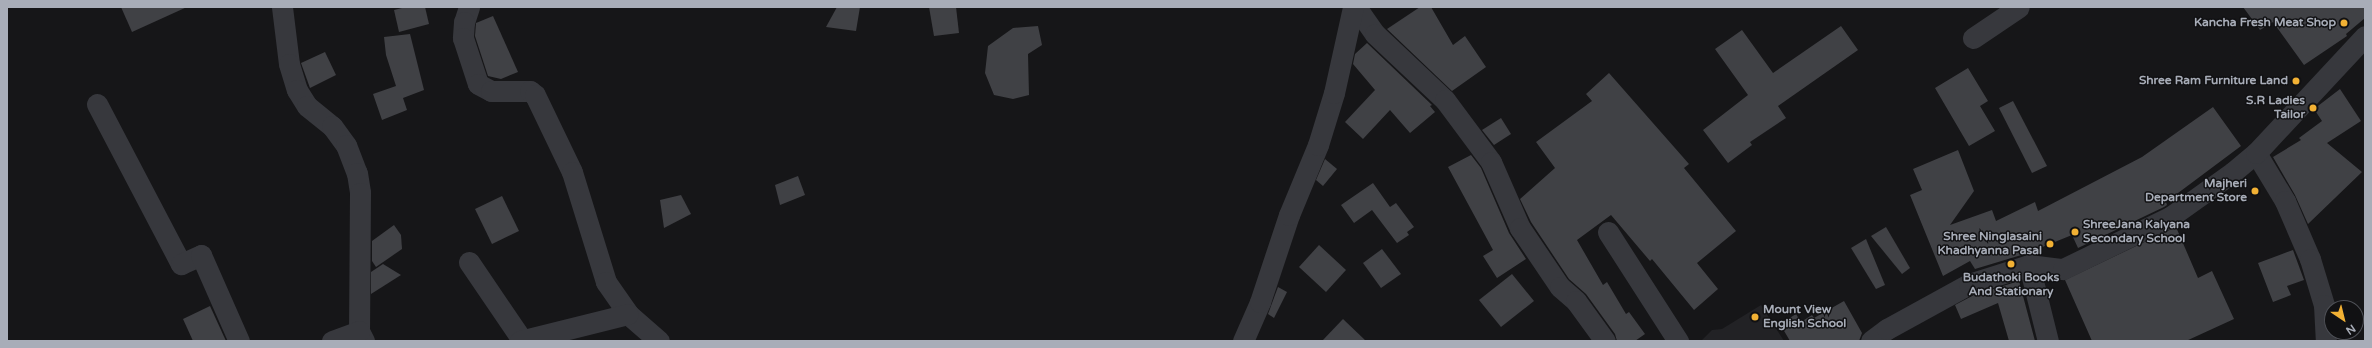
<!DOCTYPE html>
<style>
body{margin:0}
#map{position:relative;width:2372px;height:348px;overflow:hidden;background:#161618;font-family:"Varela Round",sans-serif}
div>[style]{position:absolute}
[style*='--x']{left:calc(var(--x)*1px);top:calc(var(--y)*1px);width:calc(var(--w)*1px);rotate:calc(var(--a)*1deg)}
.built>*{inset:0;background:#222225}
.building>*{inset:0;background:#404145}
.minor>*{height:21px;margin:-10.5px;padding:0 10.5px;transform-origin:10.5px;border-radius:10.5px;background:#37383d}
.dots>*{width:11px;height:11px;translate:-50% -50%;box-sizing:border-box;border:2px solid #111113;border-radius:50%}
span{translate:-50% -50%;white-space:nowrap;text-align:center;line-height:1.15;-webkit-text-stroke:3px #111113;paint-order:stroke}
.poi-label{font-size:12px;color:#a8adb8;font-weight:700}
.right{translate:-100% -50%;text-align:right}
.left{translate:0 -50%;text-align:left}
.frame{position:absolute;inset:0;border:8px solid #a8adb8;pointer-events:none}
.north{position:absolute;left:2324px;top:300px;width:40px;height:40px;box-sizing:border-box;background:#111113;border:1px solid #4d4f55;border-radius:50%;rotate:145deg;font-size:11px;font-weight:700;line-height:16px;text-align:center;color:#a8adb8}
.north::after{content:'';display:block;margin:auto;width:14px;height:18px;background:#f2b134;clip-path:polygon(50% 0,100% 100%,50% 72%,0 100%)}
</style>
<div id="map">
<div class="built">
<i style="clip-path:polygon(1761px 305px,1784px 341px,1701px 341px,1712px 330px,1722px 329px)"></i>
</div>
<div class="building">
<i style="clip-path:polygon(121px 7px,187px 7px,132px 32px)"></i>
<i style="clip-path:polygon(406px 7px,425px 7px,429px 24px,399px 32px,394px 10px)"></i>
<i style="clip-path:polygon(837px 7px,860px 7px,856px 31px,826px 27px)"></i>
<i style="clip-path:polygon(929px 7px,956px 7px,959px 33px,934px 36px)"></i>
<i style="clip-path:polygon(1420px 7px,1431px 7px,1453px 45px,1465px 36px,1486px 67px,1452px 91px,1387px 29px)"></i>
<i style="clip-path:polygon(2243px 7px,2365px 7px,2365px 18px,2346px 34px,2347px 36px,2304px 65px,2273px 22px,2260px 30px)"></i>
<i style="clip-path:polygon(493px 16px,518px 72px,501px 79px,488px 76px,475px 36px,476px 23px)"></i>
<i style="clip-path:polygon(1038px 26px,1042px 45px,1028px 54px,1029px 95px,1013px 99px,994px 95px,985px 73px,988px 46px,1013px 28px)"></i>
<i style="clip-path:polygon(1841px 26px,1858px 50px,1778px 106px,1786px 118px,1750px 142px,1752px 145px,1728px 163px,1703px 130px,1748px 95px,1715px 49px,1742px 30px,1773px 73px)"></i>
<i style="clip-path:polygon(410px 34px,424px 90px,403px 98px,407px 110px,382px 120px,373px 94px,396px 86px,386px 55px,384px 37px)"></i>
<i style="clip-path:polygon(1367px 43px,1432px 105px,1430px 106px,1435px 112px,1410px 133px,1390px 110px,1363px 139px,1345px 122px,1375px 90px,1353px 64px,1355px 54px)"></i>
<i style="clip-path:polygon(325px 52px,336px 75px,310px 88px,301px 63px)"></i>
<i style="clip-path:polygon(1968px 68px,1988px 101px,1980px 106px,1995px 131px,1969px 146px,1935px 88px)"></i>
<i style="clip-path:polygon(1609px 73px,1689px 164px,1684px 168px,1736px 231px,1697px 263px,1718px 289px,1694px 310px,1652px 259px,1650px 261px,1611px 215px,1577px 240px,1603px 285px,1607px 282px,1626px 314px,1629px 312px,1645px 334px,1635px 341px,1617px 341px,1615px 334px,1586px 294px,1569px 279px,1531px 222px,1520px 199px,1555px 168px,1536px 142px,1592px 101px,1586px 94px)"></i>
<i style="clip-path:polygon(2340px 89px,2361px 121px,2327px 143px,2362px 172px,2308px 224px,2295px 195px,2273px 157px,2301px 140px,2299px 138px,2322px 121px,2314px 109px)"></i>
<i style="clip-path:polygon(2013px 101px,2047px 166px,2032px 173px,1999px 108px)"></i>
<i style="clip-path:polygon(2213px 107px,2241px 146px,2166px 202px,2167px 205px,2164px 207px,2078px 248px,2072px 235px,2028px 253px,1975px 269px,1970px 261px,1943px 276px,1910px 195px,1922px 190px,1913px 169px,1958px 150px,1974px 191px,1950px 225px,1992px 210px,1996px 221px,2035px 202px,2038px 211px,2142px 157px)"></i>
<i style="clip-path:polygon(1501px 118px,1511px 134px,1494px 145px,1482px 130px)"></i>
<i style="clip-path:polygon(1471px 155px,1481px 168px,1509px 233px,1526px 259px,1497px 278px,1483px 256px,1493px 250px,1448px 167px)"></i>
<i style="clip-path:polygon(1325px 159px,1337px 169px,1323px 186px,1316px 180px)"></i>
<i style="clip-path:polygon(798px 176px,805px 195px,780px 205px,775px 185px)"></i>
<i style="clip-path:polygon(1373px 183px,1390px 207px,1396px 203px,1414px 227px,1407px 232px,1409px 235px,1397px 243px,1372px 210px,1354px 223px,1341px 205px)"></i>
<i style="clip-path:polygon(681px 195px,691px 214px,664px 228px,660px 200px)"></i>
<i style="clip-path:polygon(502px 196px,519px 231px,492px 244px,475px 209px)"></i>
<i style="clip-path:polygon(394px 225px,401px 235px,402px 249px,376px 267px,372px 261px,372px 241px)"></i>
<i style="clip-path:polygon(1886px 227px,1910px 268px,1902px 274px,1871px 236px)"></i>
<i style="clip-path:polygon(2176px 227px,2198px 278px,2212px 271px,2234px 319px,2186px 341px,2092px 341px,2065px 280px)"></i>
<i style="clip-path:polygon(1866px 239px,1885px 285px,1876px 289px,1851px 248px)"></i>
<i style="clip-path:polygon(1319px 245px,1346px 270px,1326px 292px,1299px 267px)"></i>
<i style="clip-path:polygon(1382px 249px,1401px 274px,1381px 288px,1363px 263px)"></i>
<i style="clip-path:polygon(2293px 250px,2304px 280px,2287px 286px,2291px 295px,2273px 302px,2258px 263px)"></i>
<i style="clip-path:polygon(383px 264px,401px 275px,371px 294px,371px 272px)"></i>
<i style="clip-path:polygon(1512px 274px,1534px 301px,1501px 327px,1479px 300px)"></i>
<i style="clip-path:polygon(2019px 281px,2035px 341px,2009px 341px,1998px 303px,1961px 319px,1955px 305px,1974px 295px)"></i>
<i style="clip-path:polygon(1278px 287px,1287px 292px,1274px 318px,1268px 314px)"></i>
<i style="clip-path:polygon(1844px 301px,1862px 333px,1859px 341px,1790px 341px,1780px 324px,1796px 314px,1801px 322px,1812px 315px,1814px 318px)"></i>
<i style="clip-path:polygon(210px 306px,226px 341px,193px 341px,183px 319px)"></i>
<i style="clip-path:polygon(1343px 319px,1366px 341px,1322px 341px)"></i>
</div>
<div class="minor">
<i style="--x:282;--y:7;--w:57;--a:83"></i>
<i style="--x:289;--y:64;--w:27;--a:73"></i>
<i style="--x:297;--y:90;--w:19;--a:58"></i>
<i style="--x:307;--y:106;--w:32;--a:39"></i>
<i style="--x:332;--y:126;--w:24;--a:54"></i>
<i style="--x:346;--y:145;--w:30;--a:69"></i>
<i style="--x:357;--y:173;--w:20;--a:81"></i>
<i style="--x:360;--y:193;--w:138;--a:90.4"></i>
<i style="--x:359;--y:331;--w:11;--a:63"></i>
<i style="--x:469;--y:7;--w:16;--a:108"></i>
<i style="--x:464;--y:22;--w:16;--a:94"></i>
<i style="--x:463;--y:38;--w:48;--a:71.9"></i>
<i style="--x:478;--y:84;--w:15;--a:28"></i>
<i style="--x:491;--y:91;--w:39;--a:0"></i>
<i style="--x:530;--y:91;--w:6;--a:39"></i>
<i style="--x:535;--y:95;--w:85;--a:64.3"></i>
<i style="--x:572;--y:172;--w:115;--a:72.8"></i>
<i style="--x:606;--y:282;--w:39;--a:55"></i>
<i style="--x:628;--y:314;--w:41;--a:41.1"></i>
<i style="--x:1356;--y:7;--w:33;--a:55"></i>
<i style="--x:1375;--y:34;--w:96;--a:43.3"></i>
<i style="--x:1445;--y:100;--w:77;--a:53.4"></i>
<i style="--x:1491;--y:162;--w:72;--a:66.3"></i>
<i style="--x:1520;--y:228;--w:71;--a:55.9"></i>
<i style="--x:1560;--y:287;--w:21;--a:41"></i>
<i style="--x:1576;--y:301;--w:49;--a:54.1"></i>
<i style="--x:1973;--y:38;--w:55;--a:-34"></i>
<i style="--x:97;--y:104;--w:181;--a:62.3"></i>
<i style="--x:181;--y:264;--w:22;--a:-24"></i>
<i style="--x:201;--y:255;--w:94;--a:66.2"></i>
<i style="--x:2256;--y:153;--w:56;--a:58.9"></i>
<i style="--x:2285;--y:201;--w:63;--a:66.7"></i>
<i style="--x:2310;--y:259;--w:48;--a:73.1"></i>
<i style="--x:2324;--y:305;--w:36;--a:87"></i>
<i style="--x:1608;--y:232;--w:130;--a:57.3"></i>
<i style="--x:469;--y:262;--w:94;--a:55.8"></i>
<i style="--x:2029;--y:265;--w:78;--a:76"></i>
<i style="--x:332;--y:341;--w:29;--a:-20"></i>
<i style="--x:520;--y:341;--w:111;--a:-14"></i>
<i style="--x:1243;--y:341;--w:43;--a:-66.4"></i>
<i style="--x:1260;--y:302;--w:92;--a:-71.6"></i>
<i style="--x:1289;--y:215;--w:76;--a:-67.5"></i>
<i style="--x:1318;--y:145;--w:54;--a:-72.9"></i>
<i style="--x:1334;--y:93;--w:88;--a:-77.5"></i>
<i style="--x:1871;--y:341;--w:20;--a:-37"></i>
<i style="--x:1887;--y:329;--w:94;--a:-28.8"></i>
<i style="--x:1969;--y:284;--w:63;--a:-17.6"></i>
<i style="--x:2029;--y:265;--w:34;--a:7"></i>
<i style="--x:2063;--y:269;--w:119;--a:-25.9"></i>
<i style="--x:2170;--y:217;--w:77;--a:-35.5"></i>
<i style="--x:2233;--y:172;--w:30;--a:-40"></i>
<i style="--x:2256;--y:153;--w:160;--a:-47"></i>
</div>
<div class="dots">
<i style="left:2344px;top:23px;background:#f2b134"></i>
<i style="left:2296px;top:81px;background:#f2b134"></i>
<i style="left:2313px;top:108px;background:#f2b134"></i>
<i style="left:2255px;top:191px;background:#f2b134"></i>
<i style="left:2075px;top:232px;background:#f2b134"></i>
<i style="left:2050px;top:244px;background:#f2b134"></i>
<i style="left:2011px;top:264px;background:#f2b134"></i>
<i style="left:1755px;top:317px;background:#f2b134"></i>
</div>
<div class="poi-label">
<span class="right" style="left:2336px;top:23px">Kancha Fresh Meat Shop</span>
<span class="right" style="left:2288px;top:81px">Shree Ram Furniture Land</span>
<span class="right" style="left:2305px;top:108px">S.R Ladies<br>Tailor</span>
<span class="right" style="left:2247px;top:191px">Majheri<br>Department Store</span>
<span class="left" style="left:2083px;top:232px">ShreeJana Kalyana<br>Secondary School</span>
<span class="right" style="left:2042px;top:244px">Shree Ninglasaini<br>Khadhyanna Pasal</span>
<span style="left:2011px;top:285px">Budathoki Books<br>And Stationary</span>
<span class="left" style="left:1763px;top:317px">Mount View<br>English School</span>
</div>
<div class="frame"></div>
<div class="north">N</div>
</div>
